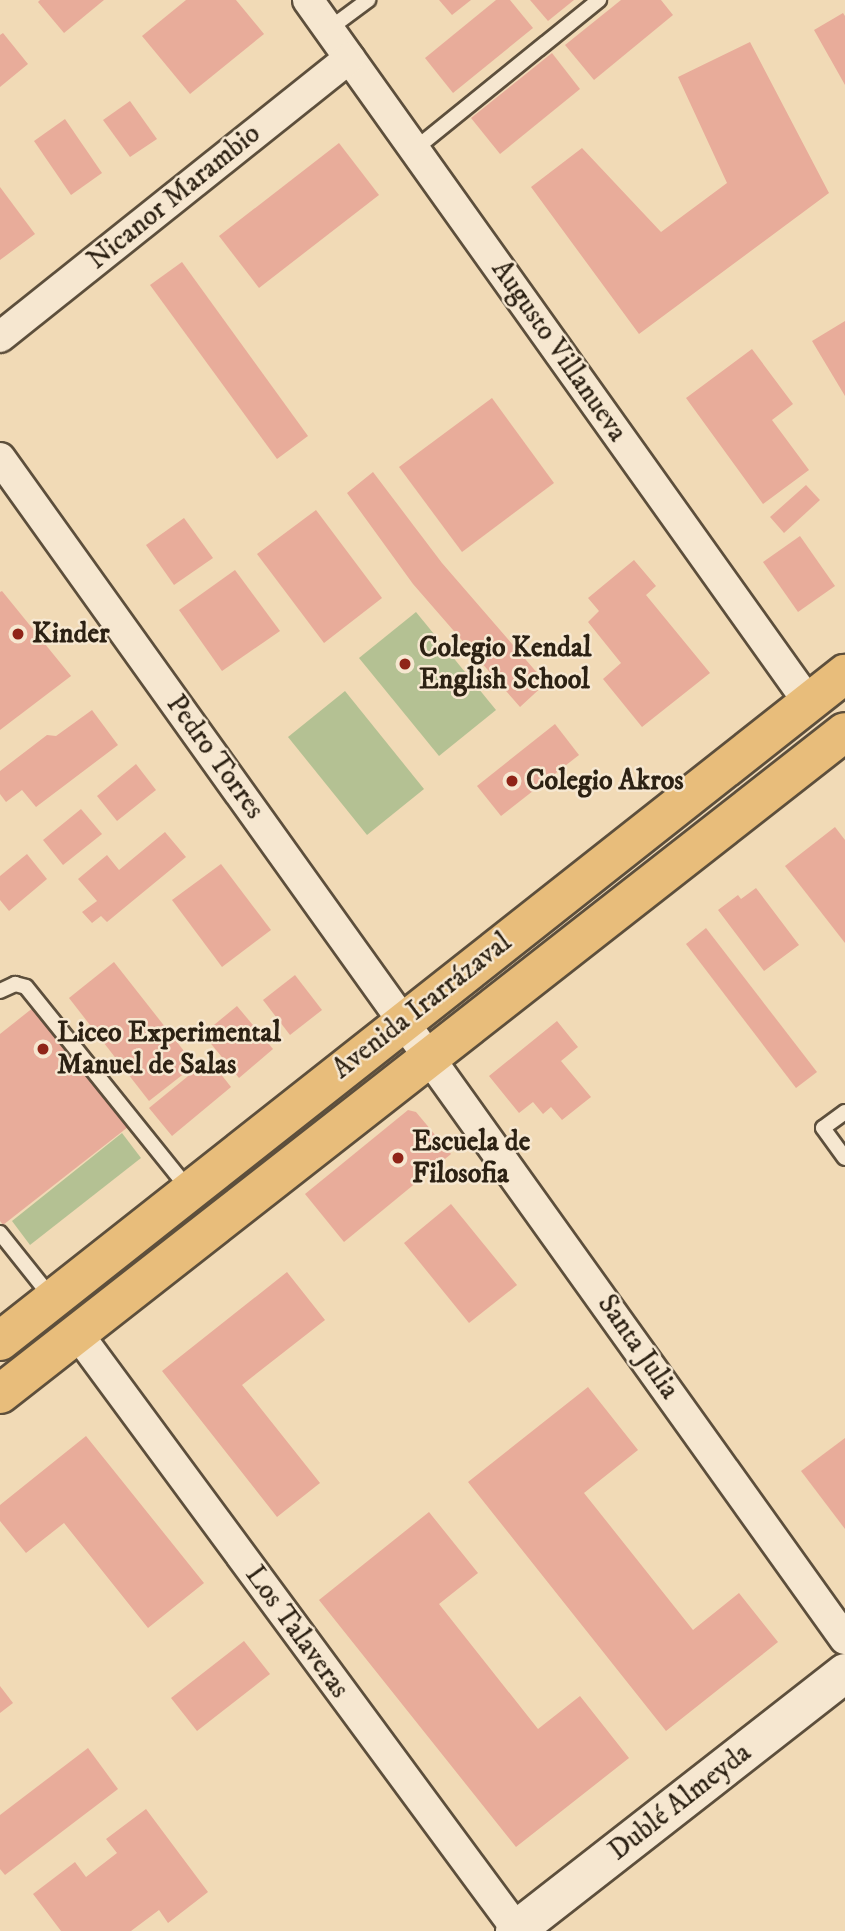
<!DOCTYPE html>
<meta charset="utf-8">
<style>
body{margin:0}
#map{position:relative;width:845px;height:1931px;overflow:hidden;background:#f1dab6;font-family:"IM FELL DW Pica",serif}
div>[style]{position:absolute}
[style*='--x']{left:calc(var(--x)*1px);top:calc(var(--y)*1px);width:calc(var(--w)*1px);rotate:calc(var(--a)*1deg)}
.green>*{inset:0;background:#b4c193}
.building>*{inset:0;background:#e8ac9a}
.roads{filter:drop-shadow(2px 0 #5d4f3c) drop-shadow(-2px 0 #5d4f3c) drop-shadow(0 2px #5d4f3c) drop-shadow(0 -2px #5d4f3c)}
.lane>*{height:14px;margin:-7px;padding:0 7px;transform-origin:7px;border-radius:7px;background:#f6e7d0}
.street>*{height:30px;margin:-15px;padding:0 15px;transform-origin:15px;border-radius:15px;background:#f6e7d0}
.secondary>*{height:38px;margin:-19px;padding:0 19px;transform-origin:19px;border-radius:19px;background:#f6e7d0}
.primary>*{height:38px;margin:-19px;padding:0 19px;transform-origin:19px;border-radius:19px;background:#e8bd7b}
.dots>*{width:19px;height:19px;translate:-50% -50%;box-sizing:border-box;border:4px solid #f6e7d0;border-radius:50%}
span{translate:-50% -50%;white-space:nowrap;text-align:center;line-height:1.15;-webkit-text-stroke:5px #f6e7d0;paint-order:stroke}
.street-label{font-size:28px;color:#2c2113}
.poi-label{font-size:28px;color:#2c2113;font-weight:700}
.left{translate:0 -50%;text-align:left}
</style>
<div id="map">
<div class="green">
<i style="clip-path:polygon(416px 612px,496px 710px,439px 756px,359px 658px)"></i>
<i style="clip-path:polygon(345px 691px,424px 789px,367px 835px,288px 737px)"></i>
<i style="clip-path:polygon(122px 1133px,141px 1158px,30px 1245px,12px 1221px)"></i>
</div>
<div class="building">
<i style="clip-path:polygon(40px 0,104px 0,64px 33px,38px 2px)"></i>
<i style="clip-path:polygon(186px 0,236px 0,264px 34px,190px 94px,142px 36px)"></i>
<i style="clip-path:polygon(439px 0,471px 0,452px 15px)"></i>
<i style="clip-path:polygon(496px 0,510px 0,533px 28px,453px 93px,425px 58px)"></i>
<i style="clip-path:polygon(530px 0,574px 0,548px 21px)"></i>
<i style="clip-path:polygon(621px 0,661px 0,673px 15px,594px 80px,565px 45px)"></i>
<i style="clip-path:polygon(843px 13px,845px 16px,845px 85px,814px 30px)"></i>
<i style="clip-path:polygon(3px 33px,28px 64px,0 87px,0 35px)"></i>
<i style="clip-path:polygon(750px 42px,829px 193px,639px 334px,531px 187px,582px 148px,661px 232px,727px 183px,678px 77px)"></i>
<i style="clip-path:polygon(552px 53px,580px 89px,500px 154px,471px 118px)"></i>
<i style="clip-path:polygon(130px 101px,157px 139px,130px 157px,103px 120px)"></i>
<i style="clip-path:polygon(65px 119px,102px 173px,71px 195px,34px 141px)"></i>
<i style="clip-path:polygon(339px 143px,379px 195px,259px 288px,219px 236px)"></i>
<i style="clip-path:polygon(0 187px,35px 234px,0 260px)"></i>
<i style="clip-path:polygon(182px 262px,308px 436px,277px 459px,150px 285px)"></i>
<i style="clip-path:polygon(845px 321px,845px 396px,812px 341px)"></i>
<i style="clip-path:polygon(752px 349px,793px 404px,772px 420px,809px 470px,763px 504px,686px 398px)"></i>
<i style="clip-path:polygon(492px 398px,554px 483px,462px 552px,399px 467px)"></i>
<i style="clip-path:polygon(373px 472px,442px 563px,546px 683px,520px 707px,413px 584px,347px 493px)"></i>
<i style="clip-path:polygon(806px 485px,820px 500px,784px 533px,770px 517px)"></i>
<i style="clip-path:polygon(316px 510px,382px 598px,324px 643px,257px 554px)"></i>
<i style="clip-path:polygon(184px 518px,213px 558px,174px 585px,146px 545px)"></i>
<i style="clip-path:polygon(800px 536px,835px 586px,798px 612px,763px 562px)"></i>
<i style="clip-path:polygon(634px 560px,656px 586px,646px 595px,710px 673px,642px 727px,603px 679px,621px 663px,588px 622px,599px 611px,588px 598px)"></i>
<i style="clip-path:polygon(235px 570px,280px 631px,222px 671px,179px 610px)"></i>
<i style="clip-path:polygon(2px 591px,71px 676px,0 730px,0 592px)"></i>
<i style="clip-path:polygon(92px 710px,118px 745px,36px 807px,22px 790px,6px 802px,0 794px,0 771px,47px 735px,56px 736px)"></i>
<i style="clip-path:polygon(555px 724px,579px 755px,501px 816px,477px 786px)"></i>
<i style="clip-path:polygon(136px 764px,156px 790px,117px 821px,97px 796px)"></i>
<i style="clip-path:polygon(81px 809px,102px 834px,63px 865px,43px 840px)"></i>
<i style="clip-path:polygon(835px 827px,845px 840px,845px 943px,785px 866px)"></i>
<i style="clip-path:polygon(165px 832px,186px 857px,107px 922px,101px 916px,92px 923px,82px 912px,97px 901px,78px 879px,107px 855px,119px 870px)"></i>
<i style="clip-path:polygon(27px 854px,47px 879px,9px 911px,0 900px,0 876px)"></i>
<i style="clip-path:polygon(221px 864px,271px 930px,222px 967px,172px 900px)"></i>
<i style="clip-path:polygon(756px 888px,799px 945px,764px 971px,718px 910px,738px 895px,741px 899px)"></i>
<i style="clip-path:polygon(706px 928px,817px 1072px,796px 1088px,686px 944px)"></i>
<i style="clip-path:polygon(114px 962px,195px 1065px,149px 1101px,69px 998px)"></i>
<i style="clip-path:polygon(295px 975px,322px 1010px,290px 1035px,263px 1000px)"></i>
<i style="clip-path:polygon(237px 1006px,273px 1049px,239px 1078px,203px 1034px)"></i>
<i style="clip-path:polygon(34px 1007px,128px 1127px,3px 1225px,0 1221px,0 1034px)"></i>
<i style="clip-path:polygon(557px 1021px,578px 1047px,561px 1061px,591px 1097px,562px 1120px,551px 1107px,543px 1114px,533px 1102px,519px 1113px,489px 1076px)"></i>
<i style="clip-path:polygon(209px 1059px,231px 1087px,172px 1136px,149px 1108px)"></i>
<i style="clip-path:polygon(408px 1110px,416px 1112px,451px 1154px,344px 1242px,305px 1194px)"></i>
<i style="clip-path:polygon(451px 1204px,517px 1285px,469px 1323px,404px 1243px)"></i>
<i style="clip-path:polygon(287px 1272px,325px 1320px,242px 1385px,320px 1483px,277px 1517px,162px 1371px)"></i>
<i style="clip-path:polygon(588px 1387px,638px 1450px,584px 1493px,693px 1630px,739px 1593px,778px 1642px,666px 1731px,468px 1482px)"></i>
<i style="clip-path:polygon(86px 1436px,204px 1583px,148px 1628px,64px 1523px,26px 1553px,0 1521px,0 1505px)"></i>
<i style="clip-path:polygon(845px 1438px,845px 1529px,801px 1471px)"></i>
<i style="clip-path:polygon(429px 1512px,478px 1573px,439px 1604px,538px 1729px,580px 1696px,629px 1758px,516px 1847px,319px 1600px)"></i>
<i style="clip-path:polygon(244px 1641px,270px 1674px,197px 1731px,171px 1698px)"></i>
<i style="clip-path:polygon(0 1686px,13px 1703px,0 1713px)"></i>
<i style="clip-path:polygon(88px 1748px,118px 1789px,5px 1875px,0 1869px,0 1815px)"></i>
<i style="clip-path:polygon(146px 1809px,208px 1892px,168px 1923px,159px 1910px,131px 1931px,61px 1931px,33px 1894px,75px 1862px,86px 1877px,117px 1853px,106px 1839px)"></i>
</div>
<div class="roads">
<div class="lane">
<i style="--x:329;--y:29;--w:49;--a:-36.6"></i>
<i style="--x:415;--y:149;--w:237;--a:-39"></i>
<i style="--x:0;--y:991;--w:17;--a:-25"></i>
<i style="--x:15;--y:984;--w:11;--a:15"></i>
<i style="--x:26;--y:987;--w:260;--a:51.2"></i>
<i style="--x:845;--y:1112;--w:27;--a:144"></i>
<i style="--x:823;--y:1128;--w:37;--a:54"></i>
<i style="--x:0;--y:1233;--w:82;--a:51.4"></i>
</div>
<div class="street">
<i style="--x:308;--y:0;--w:863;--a:54.52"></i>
<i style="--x:0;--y:337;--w:447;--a:-38.6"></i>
<i style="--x:0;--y:458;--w:1452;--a:54.42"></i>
<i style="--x:77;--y:1333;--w:743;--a:53.59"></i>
</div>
<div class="secondary">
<i style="--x:515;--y:1931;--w:419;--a:-38"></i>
</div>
<div class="primary">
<i style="--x:0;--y:1341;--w:1077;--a:-38.29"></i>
<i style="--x:0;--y:1394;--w:1073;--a:-38.08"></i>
</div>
</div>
<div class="dots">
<i style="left:18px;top:634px;background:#8f2418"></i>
<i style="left:405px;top:664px;background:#8f2418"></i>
<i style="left:512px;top:781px;background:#8f2418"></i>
<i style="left:43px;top:1049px;background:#8f2418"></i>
<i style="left:398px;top:1158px;background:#8f2418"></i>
</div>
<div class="street-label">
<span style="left:174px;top:197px;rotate:-39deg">Nicanor Marambio</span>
<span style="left:559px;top:351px;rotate:55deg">Augusto Villanueva</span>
<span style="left:215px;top:757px;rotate:54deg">Pedro Torres</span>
<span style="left:422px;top:1006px;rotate:-38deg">Avenida Irarrázaval</span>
<span style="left:638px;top:1347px;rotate:55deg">Santa Julia</span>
<span style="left:297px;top:1632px;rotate:54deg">Los Talaveras</span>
<span style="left:680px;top:1802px;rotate:-38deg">Dublé Almeyda</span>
</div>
<div class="poi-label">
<span class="left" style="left:32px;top:634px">Kinder</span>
<span class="left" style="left:419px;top:664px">Colegio Kendal<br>English School</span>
<span class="left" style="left:526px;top:781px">Colegio Akros</span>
<span class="left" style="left:57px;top:1049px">Liceo Experimental<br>Manuel de Salas</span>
<span class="left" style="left:412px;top:1158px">Escuela de<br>Filosofia</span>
</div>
</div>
